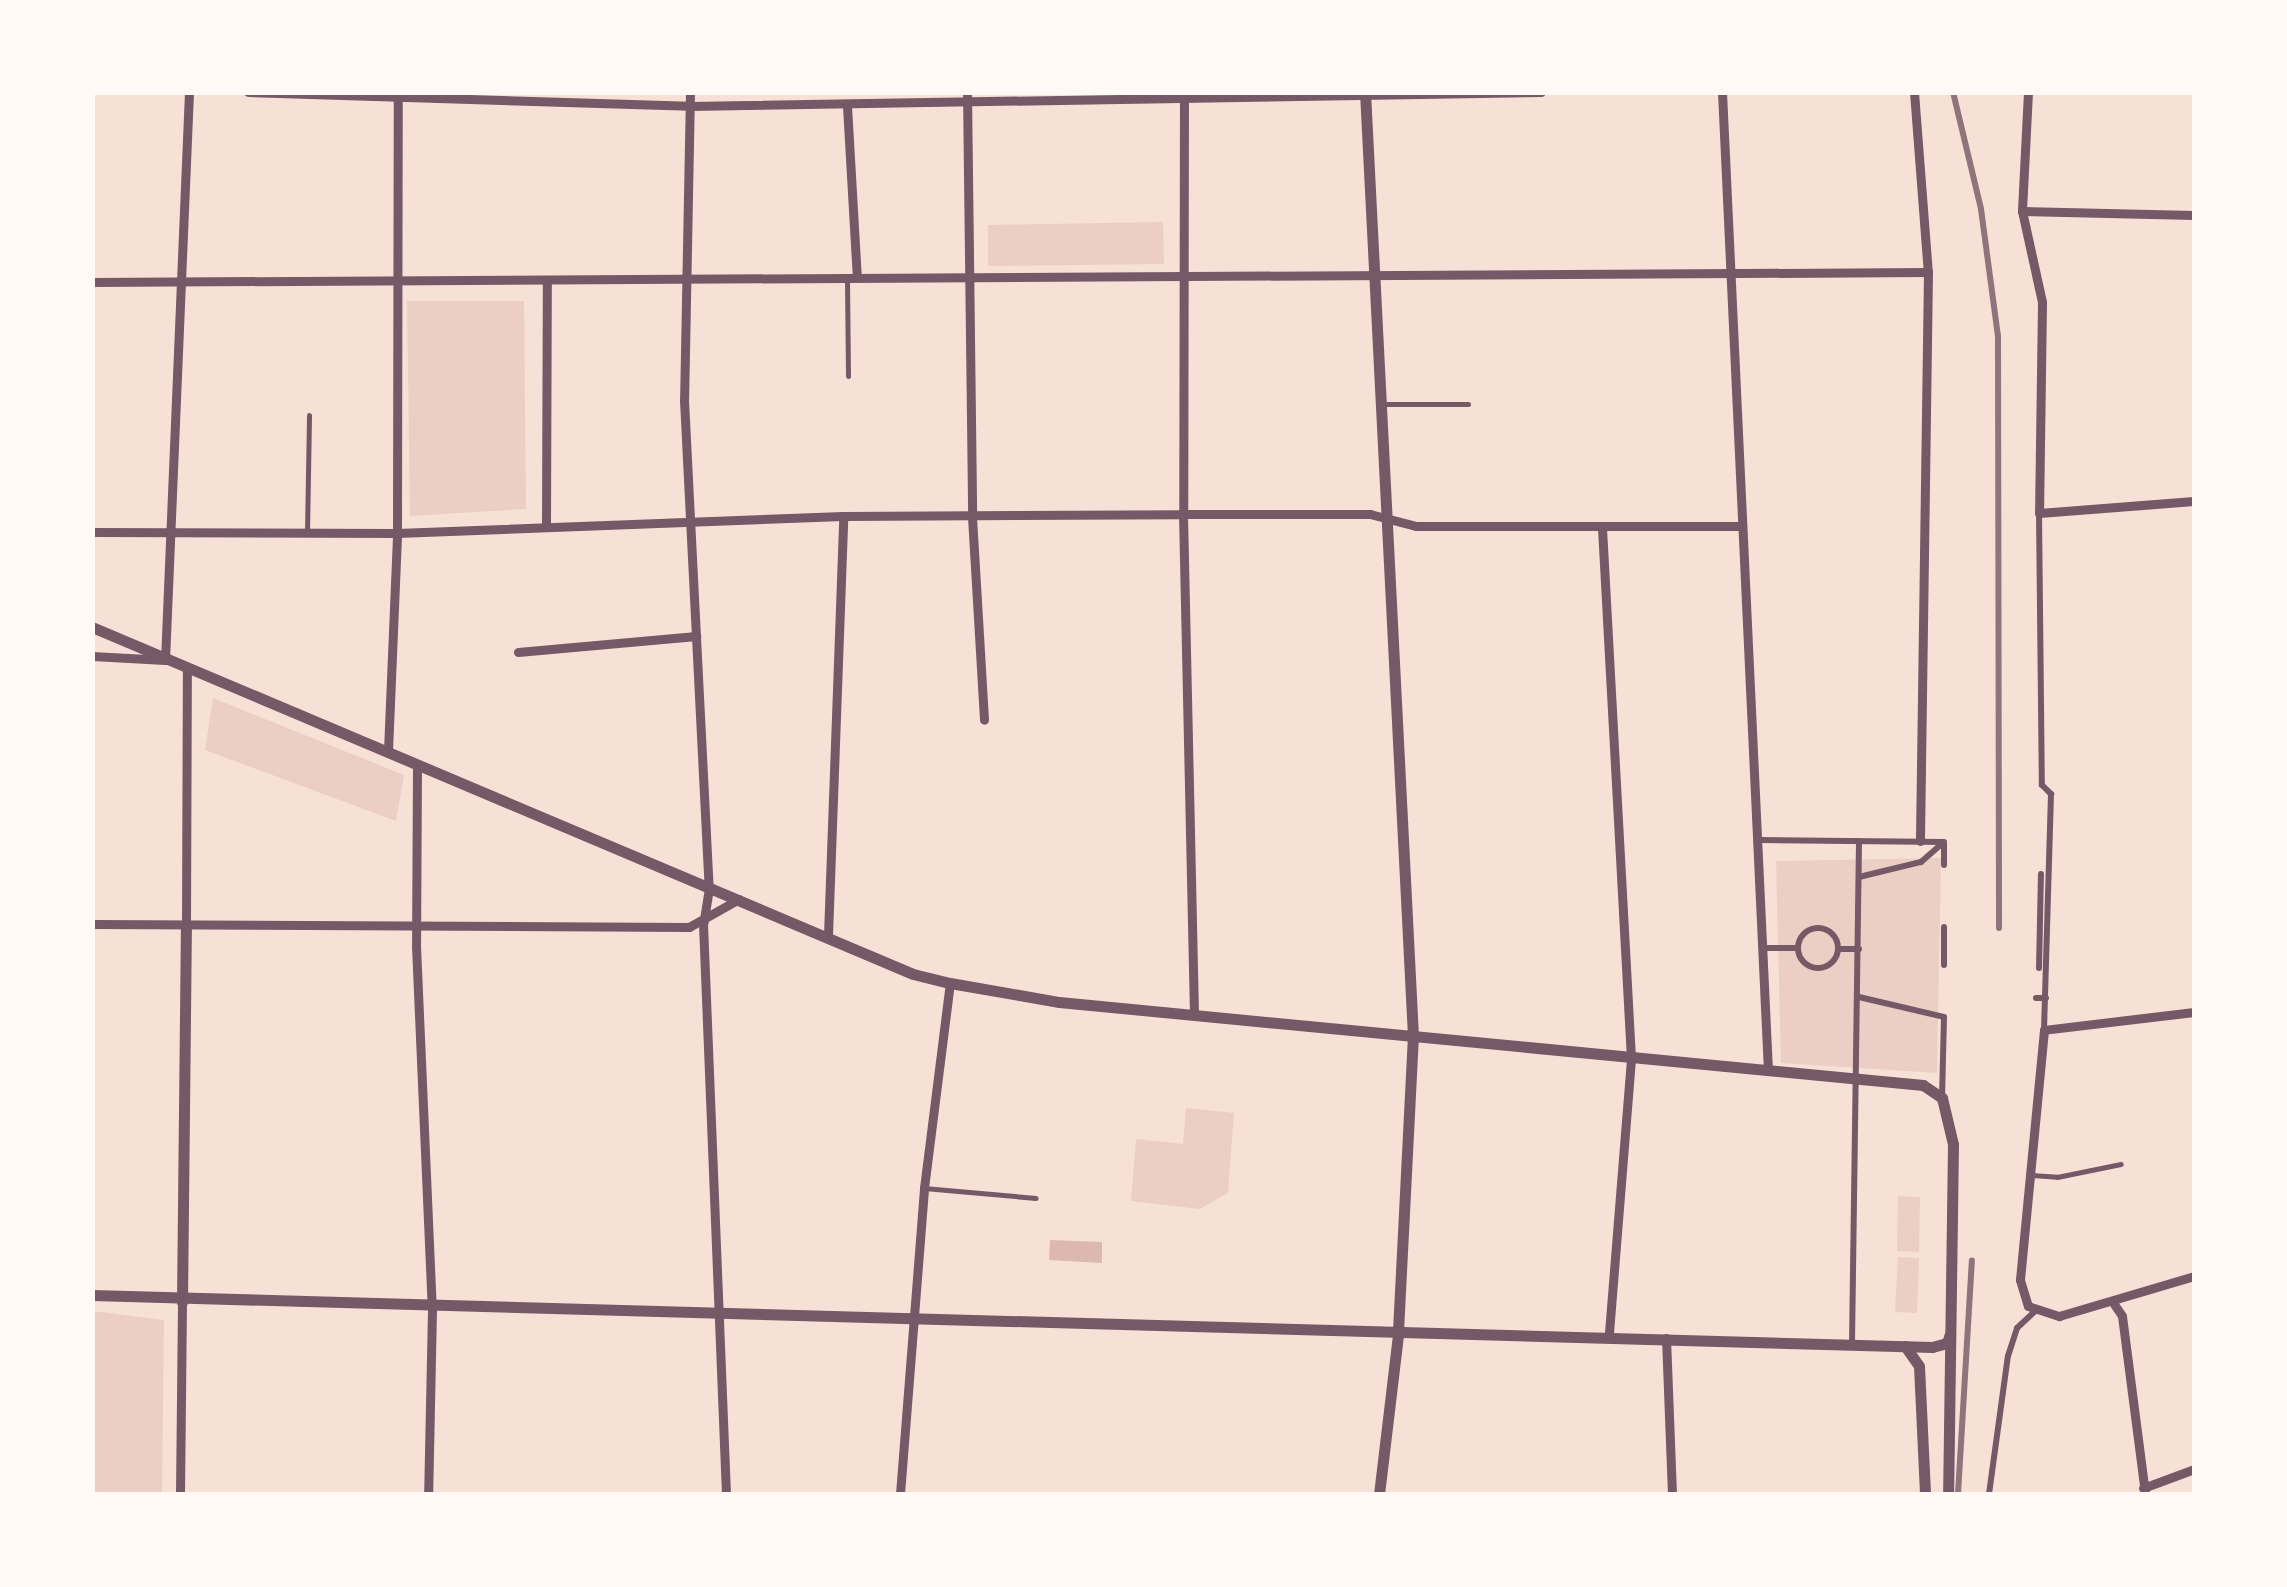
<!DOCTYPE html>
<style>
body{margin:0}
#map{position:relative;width:2287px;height:1587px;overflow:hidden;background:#f7e1d7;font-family:Commissioner,sans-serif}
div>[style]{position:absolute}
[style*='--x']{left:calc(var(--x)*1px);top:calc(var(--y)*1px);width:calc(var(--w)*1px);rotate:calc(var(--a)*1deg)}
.green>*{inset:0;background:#ebcfc5}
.water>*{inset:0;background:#dcb8b0}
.service>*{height:5px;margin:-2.5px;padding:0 2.5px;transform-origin:2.5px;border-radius:2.5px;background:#755966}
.pedestrian>*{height:6px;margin:-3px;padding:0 3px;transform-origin:3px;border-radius:3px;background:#755966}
.pedestrian>.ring{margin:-3px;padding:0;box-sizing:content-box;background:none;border:6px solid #755966;border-radius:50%}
.minor>*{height:9px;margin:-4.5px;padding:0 4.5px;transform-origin:4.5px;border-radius:4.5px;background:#755966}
.tertiary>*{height:11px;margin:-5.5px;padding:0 5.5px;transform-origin:5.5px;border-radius:5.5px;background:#755966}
.rail>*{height:6px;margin:-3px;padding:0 3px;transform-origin:3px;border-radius:3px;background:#8f747c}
span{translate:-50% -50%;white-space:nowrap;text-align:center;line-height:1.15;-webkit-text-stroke:10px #fffaf5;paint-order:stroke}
.frame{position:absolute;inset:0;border:95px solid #fffaf5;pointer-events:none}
</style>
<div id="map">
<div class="green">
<i style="clip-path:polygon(1163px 222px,1164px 264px,988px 266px,988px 225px)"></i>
<i style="clip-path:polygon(407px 301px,524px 301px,526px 509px,410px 516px)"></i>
<i style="clip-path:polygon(213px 698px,404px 775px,396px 821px,205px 750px)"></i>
<i style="clip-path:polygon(1941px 858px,1937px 1073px,1781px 1063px,1776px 861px)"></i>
<i style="clip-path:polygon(1186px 1108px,1234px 1113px,1228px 1193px,1200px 1209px,1131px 1201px,1136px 1139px,1183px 1144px)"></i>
<i style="clip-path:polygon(1898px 1196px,1920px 1197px,1919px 1252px,1897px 1251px)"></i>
<i style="clip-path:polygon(1898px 1257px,1919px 1258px,1917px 1313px,1895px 1312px)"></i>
<i style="clip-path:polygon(93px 1311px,164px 1320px,162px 1494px,93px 1494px)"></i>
</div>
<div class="water">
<i style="clip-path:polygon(1050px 1240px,1102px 1242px,1102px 1263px,1049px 1260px)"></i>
</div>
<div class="service">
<i style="--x:847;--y:280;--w:96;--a:89.4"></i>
<i style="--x:1383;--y:404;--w:85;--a:0"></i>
<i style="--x:307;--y:532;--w:117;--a:-89"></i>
<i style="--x:2031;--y:1175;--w:26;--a:4"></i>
<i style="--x:2057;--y:1177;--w:65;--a:-11.5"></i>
<i style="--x:924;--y:1188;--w:112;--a:5.1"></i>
</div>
<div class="pedestrian">
<i style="--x:2039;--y:513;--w:272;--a:89.4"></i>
<i style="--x:2042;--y:785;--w:13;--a:45"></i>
<i style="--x:2051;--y:794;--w:236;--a:91.7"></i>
<i style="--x:1761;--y:840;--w:183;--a:0.6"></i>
<i style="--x:1944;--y:843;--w:22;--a:90"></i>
<i style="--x:1859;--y:877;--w:64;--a:-13.6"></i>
<i style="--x:1921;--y:862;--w:30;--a:-41"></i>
<i style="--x:1944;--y:927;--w:38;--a:90"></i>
<i class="ring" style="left:1798px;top:928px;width:34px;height:34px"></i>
<i style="--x:1765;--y:948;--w:33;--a:0"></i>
<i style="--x:1838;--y:949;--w:21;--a:0"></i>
<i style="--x:2039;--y:968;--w:94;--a:-88.8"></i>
<i style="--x:1859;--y:997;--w:87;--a:13.2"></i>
<i style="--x:1944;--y:1017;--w:81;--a:91.4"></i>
<i style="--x:2036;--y:998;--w:10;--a:0"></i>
<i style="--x:1852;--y:1343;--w:502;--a:-89.2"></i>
<i style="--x:1989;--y:1494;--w:139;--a:-82.2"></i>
<i style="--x:2008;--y:1356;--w:29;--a:-72"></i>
<i style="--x:2017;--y:1328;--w:25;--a:-43"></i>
</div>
<div class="minor">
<i style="--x:248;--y:92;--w:441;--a:1.8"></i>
<i style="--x:689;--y:106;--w:852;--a:-0.94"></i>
<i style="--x:690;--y:92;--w:308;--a:91.1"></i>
<i style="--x:684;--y:400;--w:489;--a:87.1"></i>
<i style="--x:709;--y:888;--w:36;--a:99"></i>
<i style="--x:703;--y:924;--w:570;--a:87.69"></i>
<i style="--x:967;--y:92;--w:425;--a:89.3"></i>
<i style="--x:972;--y:517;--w:203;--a:86.6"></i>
<i style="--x:1184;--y:92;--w:422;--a:90.1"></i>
<i style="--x:1183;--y:514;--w:500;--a:88.74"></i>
<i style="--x:1722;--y:92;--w:980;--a:87.31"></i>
<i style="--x:1914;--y:92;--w:181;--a:85.6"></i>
<i style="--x:1928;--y:272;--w:569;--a:90.81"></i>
<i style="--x:2028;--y:92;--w:119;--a:92.9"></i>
<i style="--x:2022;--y:211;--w:93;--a:77.6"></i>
<i style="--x:2042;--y:302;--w:211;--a:90.8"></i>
<i style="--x:2039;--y:513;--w:155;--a:-4.4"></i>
<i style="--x:847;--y:106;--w:171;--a:86.7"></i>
<i style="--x:2022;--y:211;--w:172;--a:1.3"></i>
<i style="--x:92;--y:282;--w:1836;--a:-0.31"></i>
<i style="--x:546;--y:525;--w:242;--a:-89.8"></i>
<i style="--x:1602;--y:528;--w:532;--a:86.87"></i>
<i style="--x:1631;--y:1059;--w:277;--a:94.6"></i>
<i style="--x:92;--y:532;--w:305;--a:0.2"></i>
<i style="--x:397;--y:533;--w:446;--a:-2.2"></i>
<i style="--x:843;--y:516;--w:340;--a:-0.3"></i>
<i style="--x:1183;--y:514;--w:187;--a:0"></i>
<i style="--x:1370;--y:514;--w:48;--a:14.6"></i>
<i style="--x:1416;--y:526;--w:326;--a:0"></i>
<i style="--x:518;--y:652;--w:179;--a:-5.1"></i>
<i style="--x:92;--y:656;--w:73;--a:3.1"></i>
<i style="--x:165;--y:660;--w:569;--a:-87.58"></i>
<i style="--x:388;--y:751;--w:218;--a:-87.6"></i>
<i style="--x:397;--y:533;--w:441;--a:-89.9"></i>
<i style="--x:417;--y:764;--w:182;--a:90.3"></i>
<i style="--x:416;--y:946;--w:364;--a:87.5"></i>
<i style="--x:432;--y:1310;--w:184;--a:91.2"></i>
<i style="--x:92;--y:924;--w:597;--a:0.29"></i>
<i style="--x:689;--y:927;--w:57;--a:-29.2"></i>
<i style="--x:186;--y:925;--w:257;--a:-89.8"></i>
<i style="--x:828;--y:935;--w:419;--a:-87.9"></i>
<i style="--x:2194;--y:1012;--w:151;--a:173.2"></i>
<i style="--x:2044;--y:1030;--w:251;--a:95.5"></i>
<i style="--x:2020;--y:1280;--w:27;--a:73"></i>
<i style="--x:2028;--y:1306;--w:33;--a:18"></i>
<i style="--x:2059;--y:1316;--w:141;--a:-16.5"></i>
<i style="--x:2114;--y:1304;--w:14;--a:56"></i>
<i style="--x:2122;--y:1316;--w:179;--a:82.6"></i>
<i style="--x:1666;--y:1338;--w:156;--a:87.8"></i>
<i style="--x:2143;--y:1488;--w:54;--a:-20.4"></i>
<i style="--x:180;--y:1494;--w:192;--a:-89.4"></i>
<i style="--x:900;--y:1494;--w:307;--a:-85.5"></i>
<i style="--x:924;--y:1188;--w:207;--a:-82.8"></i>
</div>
<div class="tertiary">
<i style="--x:1365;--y:92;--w:944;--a:87.09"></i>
<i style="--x:1413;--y:1035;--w:300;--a:92.9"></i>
<i style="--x:1398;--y:1335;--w:160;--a:96.8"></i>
<i style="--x:92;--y:627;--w:891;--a:22.91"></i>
<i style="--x:913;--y:974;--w:38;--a:14"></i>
<i style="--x:950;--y:983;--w:111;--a:9.9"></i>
<i style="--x:1059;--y:1002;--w:868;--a:5.49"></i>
<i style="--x:1923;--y:1085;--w:23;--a:34"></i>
<i style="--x:1942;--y:1098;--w:47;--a:76.6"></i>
<i style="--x:1953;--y:1144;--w:350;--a:90.8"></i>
<i style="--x:92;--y:1295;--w:1841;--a:1.62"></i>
<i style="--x:1932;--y:1347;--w:16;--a:-15"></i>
<i style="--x:1947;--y:1343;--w:9;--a:-72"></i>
<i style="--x:182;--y:1302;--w:377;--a:-89.4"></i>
<i style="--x:1905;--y:1346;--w:24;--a:55"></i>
<i style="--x:1919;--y:1366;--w:128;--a:87.3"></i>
</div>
<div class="rail">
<i style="--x:1953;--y:92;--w:120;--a:76.5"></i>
<i style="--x:1981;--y:209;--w:128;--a:82.4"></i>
<i style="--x:1998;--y:336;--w:592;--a:89.9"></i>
<i style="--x:1958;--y:1494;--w:234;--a:-86.6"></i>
</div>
<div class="frame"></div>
</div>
